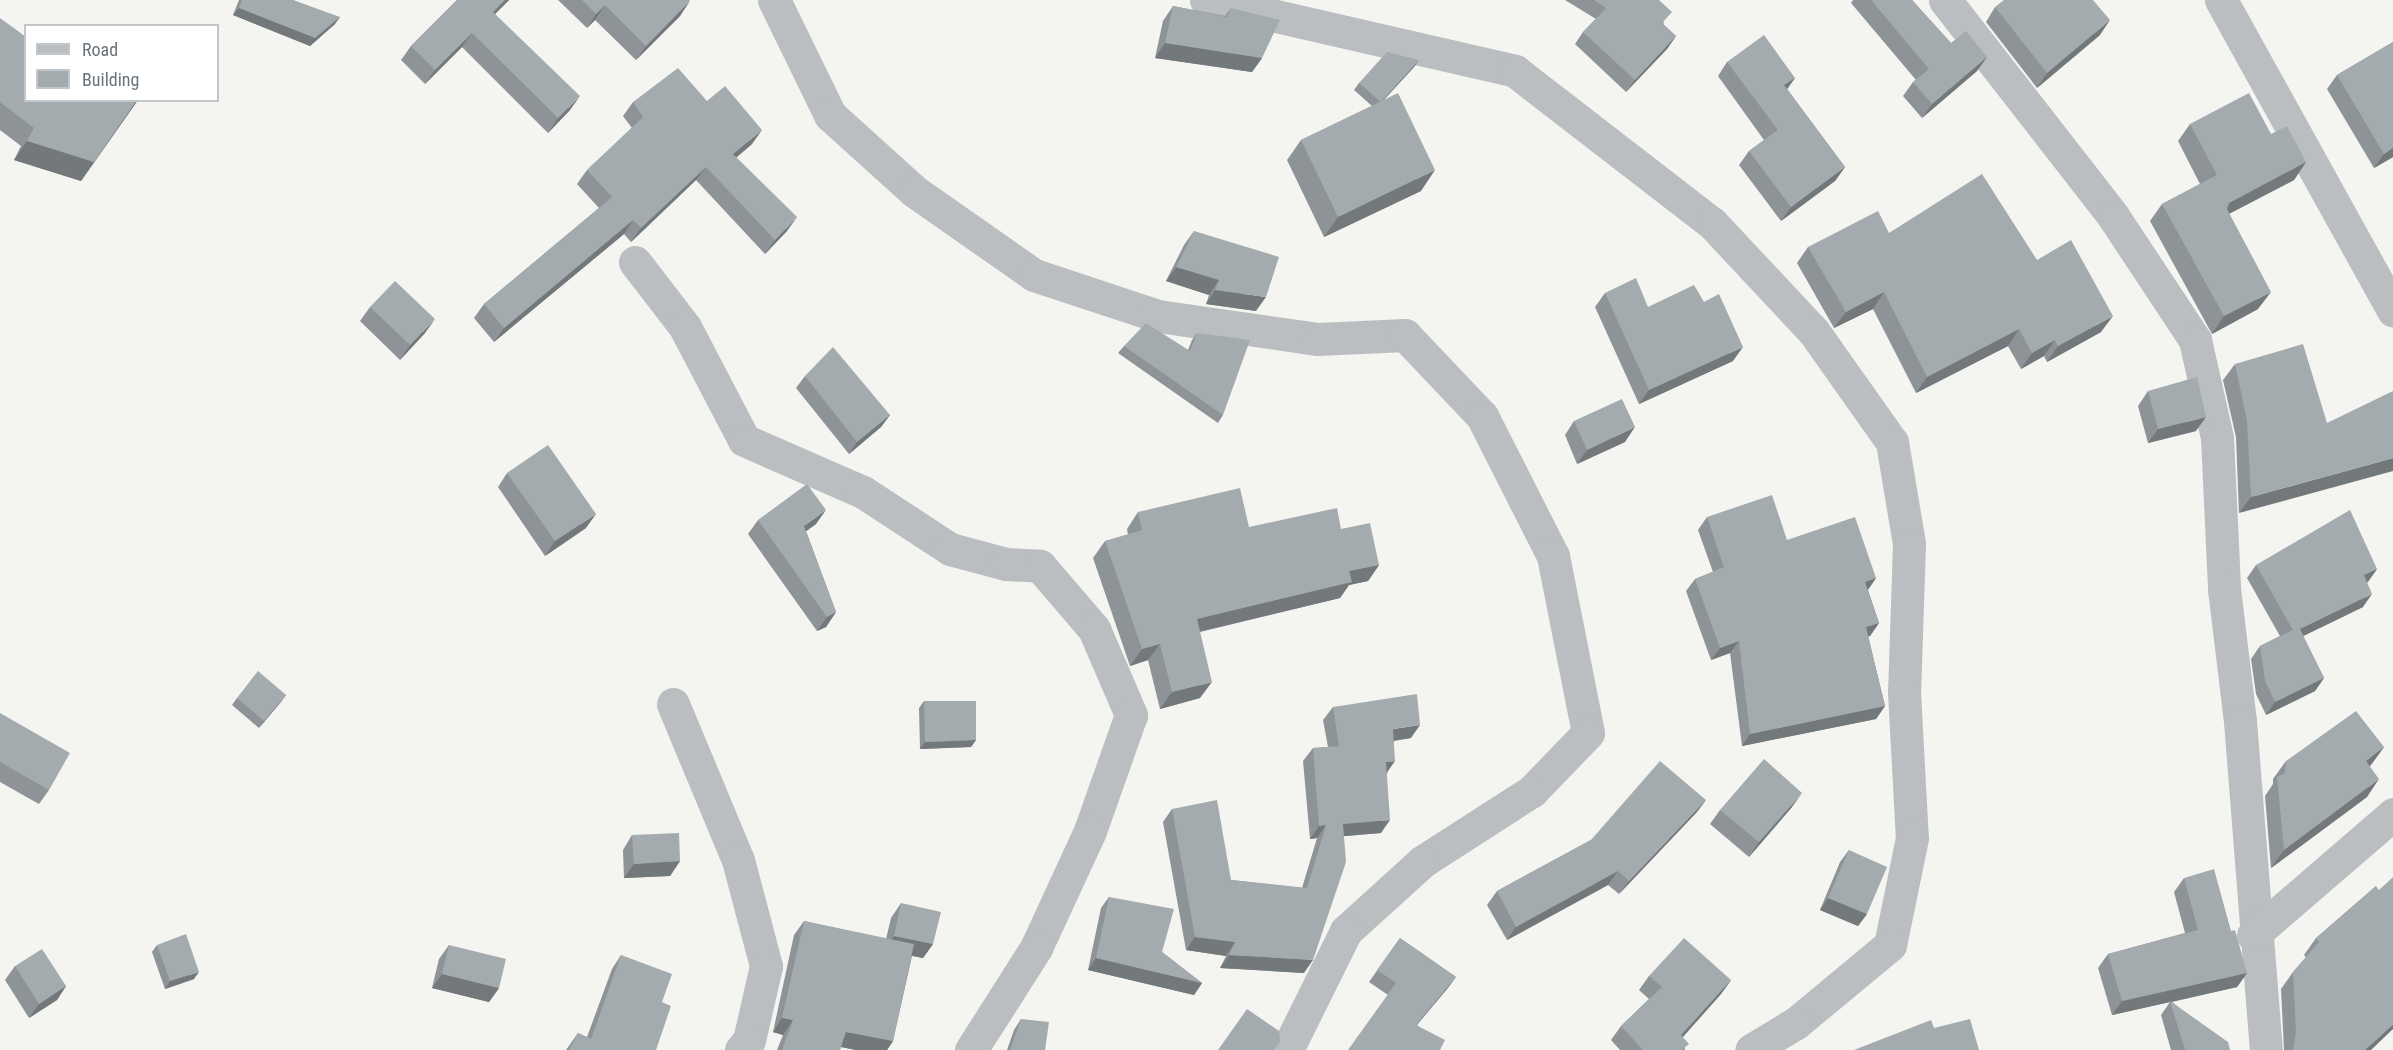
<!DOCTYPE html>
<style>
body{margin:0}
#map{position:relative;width:2393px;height:1050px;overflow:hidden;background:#f4f4f1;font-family:"Roboto Condensed",sans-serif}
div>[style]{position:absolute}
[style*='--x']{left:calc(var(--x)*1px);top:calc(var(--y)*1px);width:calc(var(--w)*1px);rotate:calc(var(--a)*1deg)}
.street>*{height:33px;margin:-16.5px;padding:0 16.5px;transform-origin:16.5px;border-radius:16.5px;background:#babec0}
.wall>*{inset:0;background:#8d9396}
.shaded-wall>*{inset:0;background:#73787a}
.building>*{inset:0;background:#a4abaf}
span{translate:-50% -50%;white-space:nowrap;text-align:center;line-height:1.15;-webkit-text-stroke:6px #fff;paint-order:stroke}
.legend{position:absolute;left:24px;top:24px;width:195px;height:78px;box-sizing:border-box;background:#fff;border:2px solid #c2c7cb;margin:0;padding:8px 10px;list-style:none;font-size:18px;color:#67747e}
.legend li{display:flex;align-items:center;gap:12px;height:30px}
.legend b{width:30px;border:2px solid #c2c7cb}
</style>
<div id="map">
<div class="street">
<i style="--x:774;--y:0;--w:128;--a:64"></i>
<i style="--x:830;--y:115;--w:113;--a:42.1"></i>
<i style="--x:914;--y:191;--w:146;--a:35"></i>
<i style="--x:1034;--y:275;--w:131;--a:18.3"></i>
<i style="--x:1158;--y:316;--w:162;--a:8.2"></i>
<i style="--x:1318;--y:339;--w:87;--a:-2.6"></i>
<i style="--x:1405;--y:335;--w:112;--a:46.5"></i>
<i style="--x:1482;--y:416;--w:157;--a:63.1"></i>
<i style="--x:1553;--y:556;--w:180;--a:78.8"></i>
<i style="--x:1588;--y:733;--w:81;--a:134"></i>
<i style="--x:1532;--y:791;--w:131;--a:147.2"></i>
<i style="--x:1422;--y:862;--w:103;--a:137.8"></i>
<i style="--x:1346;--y:931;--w:133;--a:116.4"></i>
<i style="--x:1206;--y:0;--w:317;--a:12.9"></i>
<i style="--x:1515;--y:71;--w:249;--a:37.7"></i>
<i style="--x:1712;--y:223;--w:149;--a:46.9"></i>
<i style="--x:1814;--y:332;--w:135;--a:54.7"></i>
<i style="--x:1892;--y:442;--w:103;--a:80.5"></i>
<i style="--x:1909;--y:544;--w:148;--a:91.9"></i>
<i style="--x:1904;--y:692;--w:146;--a:86.9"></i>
<i style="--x:1912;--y:838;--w:109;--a:101.6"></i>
<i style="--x:1890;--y:945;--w:122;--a:140.3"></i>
<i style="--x:1796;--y:1023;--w:52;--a:149"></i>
<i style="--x:1945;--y:0;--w:274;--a:52.1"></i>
<i style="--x:2113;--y:216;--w:149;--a:56.5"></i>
<i style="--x:2195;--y:340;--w:100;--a:77.3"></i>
<i style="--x:2217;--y:438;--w:151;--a:87.3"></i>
<i style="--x:2224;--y:589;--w:133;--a:83.1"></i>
<i style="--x:2240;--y:721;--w:330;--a:85.5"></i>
<i style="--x:2221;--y:0;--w:355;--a:61"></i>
<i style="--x:635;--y:262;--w:82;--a:52.4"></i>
<i style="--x:685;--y:327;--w:127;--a:62.4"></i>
<i style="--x:744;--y:440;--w:130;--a:23.6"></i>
<i style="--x:863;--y:492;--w:104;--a:33.2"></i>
<i style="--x:950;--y:549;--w:58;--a:15"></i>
<i style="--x:1006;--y:564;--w:34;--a:3"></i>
<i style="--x:1040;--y:566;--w:83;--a:49.4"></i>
<i style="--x:1094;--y:629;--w:94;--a:66.7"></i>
<i style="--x:1131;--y:715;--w:123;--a:109.5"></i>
<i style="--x:1090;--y:831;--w:129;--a:114.8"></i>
<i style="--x:1036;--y:948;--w:121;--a:122.5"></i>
<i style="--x:673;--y:704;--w:169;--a:67.4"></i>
<i style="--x:738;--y:860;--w:110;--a:75.2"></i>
<i style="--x:766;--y:966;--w:76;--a:102.9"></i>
<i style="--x:749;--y:1040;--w:13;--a:129"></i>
<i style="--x:2253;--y:935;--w:185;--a:-40.8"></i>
</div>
<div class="wall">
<i style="clip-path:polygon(239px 0,293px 0,335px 24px,310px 46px,233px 15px)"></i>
<i style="clip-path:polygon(457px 0,509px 0,495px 14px,570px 110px,548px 133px,462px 47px,425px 84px,401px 60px,411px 46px)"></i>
<i style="clip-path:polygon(558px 0,689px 0,680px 16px,636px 60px,595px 20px,587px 28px)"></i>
<i style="clip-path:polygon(1565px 0,1659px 0,1664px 25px,1676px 36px,1667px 49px,1626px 92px,1575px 44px,1583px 32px,1596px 19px)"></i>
<i style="clip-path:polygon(1853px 0,1912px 0,1951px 43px,1987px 57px,1977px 71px,1922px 118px,1903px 96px,1913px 82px,1916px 80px,1851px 3px)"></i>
<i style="clip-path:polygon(1173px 6px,1225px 16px,1231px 8px,1262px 58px,1252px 72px,1155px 58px,1163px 21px)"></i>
<i style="clip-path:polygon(1995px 7px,2100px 35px,2037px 88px,1986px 22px)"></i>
<i style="clip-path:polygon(0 18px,26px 100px,138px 100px,81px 181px,14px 160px,21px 146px,0 130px)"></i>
<i style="clip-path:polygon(2393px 42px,2393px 157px,2374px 168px,2327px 89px,2337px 75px)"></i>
<i style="clip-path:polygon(1419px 60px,1414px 67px,1384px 100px,1421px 191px,1324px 237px,1287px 160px,1301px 140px,1372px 106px,1354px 90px,1359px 83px)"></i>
<i style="clip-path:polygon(1727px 62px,1795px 78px,1787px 89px,1845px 167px,1835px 181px,1781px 221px,1739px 165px,1749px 151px,1764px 140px,1718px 76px)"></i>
<i style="clip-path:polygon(707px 101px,752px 144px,736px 158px,787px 231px,765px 254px,696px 180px,631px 242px,624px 234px,494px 342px,474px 318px,484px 304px,599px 208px,577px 184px,587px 170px,632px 128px,623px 116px,633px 102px)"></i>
<i style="clip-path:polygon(2190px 124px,2271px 134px,2306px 162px,2294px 180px,2229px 214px,2258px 309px,2212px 334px,2150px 221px,2162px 204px,2200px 184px,2178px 141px)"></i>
<i style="clip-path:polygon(1194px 231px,1256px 311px,1206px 304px,1209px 295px,1166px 281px,1184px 245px)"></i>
<i style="clip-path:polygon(1889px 233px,2037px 260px,2101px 332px,2047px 362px,2044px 356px,2021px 369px,2008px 346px,1916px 393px,1873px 309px,1834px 328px,1797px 263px,1808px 247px)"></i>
<i style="clip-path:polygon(1605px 293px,1648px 307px,1704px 302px,1733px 361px,1639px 404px,1595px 307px)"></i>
<i style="clip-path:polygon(370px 307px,425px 333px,400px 360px,360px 321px)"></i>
<i style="clip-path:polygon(1197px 333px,1223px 415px,1218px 423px,1118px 353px,1124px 346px,1188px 350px,1192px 340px)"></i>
<i style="clip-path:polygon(2235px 364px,2327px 423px,2239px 513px,2236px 437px,2223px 380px)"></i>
<i style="clip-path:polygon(805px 376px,890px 415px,881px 427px,849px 454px,796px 388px)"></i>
<i style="clip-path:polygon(2148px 391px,2196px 431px,2148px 443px,2138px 406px)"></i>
<i style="clip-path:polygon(1574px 421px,1625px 442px,1577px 464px,1565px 435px)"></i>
<i style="clip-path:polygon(507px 473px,586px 528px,545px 556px,498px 487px)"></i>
<i style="clip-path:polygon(1138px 512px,1249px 527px,1341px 529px,1379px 565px,1368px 581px,1349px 585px,1340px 598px,1200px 632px,1200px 698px,1160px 709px,1148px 660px,1130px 666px,1093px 558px,1105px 541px,1128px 535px,1127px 529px)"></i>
<i style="clip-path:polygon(1707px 517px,1787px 540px,1876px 578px,1868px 590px,1879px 623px,1870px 636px,1868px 636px,1885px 706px,1876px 719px,1742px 746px,1730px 653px,1711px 660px,1686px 591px,1695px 579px,1713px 572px,1698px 530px)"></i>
<i style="clip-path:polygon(758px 520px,816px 524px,806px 531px,836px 612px,826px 627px,817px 631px,748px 534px)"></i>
<i style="clip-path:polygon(2256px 565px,2377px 569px,2367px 582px,2363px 607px,2303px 636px,2324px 678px,2315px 691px,2266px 715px,2256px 694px,2251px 659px,2260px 646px,2280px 636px,2247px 578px)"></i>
<i style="clip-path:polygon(286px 695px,259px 728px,232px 705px,237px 698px)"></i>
<i style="clip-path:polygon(924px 701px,976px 740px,971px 747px,920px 749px,919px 708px)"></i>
<i style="clip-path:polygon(1333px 707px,1411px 738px,1394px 741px,1387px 774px,1381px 833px,1344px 836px,1304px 973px,1220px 968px,1226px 956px,1186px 950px,1163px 822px,1172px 809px,1231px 880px,1302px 888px,1317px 838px,1310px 839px,1303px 761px,1313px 748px,1328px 747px,1323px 720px)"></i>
<i style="clip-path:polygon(0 713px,49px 790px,39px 804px,0 782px)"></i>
<i style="clip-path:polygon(2384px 747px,2370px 766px,2367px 797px,2271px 868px,2265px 796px,2273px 784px,2273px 779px,2286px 761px)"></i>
<i style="clip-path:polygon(1706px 800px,1696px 813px,1619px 894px,1608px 885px,1507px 940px,1487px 905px,1497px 891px,1591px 840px)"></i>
<i style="clip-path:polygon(1792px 807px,1749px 857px,1710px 824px,1720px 810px)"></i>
<i style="clip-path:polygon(632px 835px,680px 861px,670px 876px,624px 878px,623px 850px)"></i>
<i style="clip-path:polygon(1849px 850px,1867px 914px,1858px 926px,1820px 910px,1840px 862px)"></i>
<i style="clip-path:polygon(2184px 878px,2231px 931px,2247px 973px,2237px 987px,2172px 1002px,2230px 1050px,2171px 1050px,2161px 1015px,2170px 1002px,2112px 1015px,2098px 968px,2108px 954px,2185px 933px,2174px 892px)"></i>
<i style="clip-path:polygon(2376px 886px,2371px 1050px,2284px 1050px,2281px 989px,2293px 972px,2306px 957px,2304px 955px,2316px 938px)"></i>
<i style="clip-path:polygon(1109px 897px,1162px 952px,1202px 983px,1194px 995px,1088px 970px,1101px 908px)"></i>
<i style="clip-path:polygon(901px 903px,933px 944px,923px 958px,912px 956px,893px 1041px,887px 1050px,856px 1050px,841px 1047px,840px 1050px,777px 1050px,783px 1035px,773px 1032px,794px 935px,804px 921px,886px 939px,891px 918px)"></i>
<i style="clip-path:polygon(1400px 938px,1456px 977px,1447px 989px,1417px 1025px,1440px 1050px,1388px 995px,1369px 982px)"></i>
<i style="clip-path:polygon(157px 945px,194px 979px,165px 989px,152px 952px)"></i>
<i style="clip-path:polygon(449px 945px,499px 988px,489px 1002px,432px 988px,439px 959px)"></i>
<i style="clip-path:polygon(621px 955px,662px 1002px,656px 1050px,566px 1050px,578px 1033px,587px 1037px,612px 969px)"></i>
<i style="clip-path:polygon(15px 966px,66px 986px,57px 1000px,29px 1018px,5px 980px)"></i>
<i style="clip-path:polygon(1649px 976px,1731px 980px,1721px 994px,1683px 1037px,1685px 1050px,1620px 1050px,1611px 1040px,1621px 1026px,1649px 999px,1639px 990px)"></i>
<i style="clip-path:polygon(1021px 1019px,1045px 1050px,1007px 1050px,1014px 1030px)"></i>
</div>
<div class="shaded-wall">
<i style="clip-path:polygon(505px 0,509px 0,483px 26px,493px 12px)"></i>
<i style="clip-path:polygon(690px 1px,680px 16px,636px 60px,646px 46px)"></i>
<i style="clip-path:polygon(605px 5px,595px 20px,587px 28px,596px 14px)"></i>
<i style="clip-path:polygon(239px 8px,340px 17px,335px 24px,310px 46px,233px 15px)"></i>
<i style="clip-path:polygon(2110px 20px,2100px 35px,2037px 88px,2047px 73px)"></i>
<i style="clip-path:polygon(472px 33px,462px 47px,425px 84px,435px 70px)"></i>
<i style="clip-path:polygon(1676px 36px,1667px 49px,1626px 92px,1635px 80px)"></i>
<i style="clip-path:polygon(1165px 43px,1262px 58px,1252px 72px,1155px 58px)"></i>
<i style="clip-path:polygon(1987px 57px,1977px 71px,1922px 118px,1932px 104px)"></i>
<i style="clip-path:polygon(1419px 60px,1414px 67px,1375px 109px,1381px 102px)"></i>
<i style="clip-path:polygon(1795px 78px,1785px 92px,1784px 85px)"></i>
<i style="clip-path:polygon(580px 96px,570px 110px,548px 133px,558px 118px)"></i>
<i style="clip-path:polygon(138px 100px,81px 181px,14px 160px,27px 141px)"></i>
<i style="clip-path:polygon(762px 130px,752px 144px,723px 168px,733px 154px)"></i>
<i style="clip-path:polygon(2393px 148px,2393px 157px,2374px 168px,2384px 154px)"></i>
<i style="clip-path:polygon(2306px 162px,2294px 180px,2217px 220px,2229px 203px)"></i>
<i style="clip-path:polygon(706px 167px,696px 180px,631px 242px,641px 228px)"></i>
<i style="clip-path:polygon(1845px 167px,1835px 181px,1781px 221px,1791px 207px)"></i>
<i style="clip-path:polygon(1435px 170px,1421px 191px,1324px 237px,1338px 217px)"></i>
<i style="clip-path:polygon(797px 217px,787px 231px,765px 254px,775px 240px)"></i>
<i style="clip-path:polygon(633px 220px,624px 234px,494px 342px,504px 328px)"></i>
<i style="clip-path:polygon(1176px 267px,1219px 280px,1209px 295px,1166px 281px)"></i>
<i style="clip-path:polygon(1215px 290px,1266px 297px,1256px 311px,1206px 304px)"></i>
<i style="clip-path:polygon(1884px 292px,1873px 309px,1834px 328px,1846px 312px)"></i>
<i style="clip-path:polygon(2271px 292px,2258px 309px,2212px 334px,2224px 316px)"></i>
<i style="clip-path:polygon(2113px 316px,2101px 332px,2047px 362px,2058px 346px)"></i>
<i style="clip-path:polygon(435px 319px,425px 333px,400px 360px,410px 345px)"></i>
<i style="clip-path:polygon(2019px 329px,2008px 346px,1916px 393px,1927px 377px)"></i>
<i style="clip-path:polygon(2055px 340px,2044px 356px,2021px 369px,2032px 353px)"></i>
<i style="clip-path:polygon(1743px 347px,1733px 361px,1639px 404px,1649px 390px)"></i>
<i style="clip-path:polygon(890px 415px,881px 427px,849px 454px,857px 442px)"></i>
<i style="clip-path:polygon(2206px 417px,2196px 431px,2148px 443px,2158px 429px)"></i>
<i style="clip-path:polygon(1635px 427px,1625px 442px,1577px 464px,1587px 450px)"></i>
<i style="clip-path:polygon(2393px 458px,2393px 471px,2239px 513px,2251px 497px)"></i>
<i style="clip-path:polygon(826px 510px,816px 524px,794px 540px,804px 526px)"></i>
<i style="clip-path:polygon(596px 514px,586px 528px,545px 556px,555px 541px)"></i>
<i style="clip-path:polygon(1379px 565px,1368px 581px,1349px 585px,1340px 598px,1185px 635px,1197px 619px,1349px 571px)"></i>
<i style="clip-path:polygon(2377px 569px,2368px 582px,2355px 588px,2364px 575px)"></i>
<i style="clip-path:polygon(1876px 578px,1867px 591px,1865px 582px)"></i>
<i style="clip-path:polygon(2372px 594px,2363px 607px,2291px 642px,2300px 629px)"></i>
<i style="clip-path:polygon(836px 612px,826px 627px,817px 631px,827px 617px)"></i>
<i style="clip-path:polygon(1879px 623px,1870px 636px,1857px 640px,1866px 627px)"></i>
<i style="clip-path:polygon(1739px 641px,1730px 653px,1711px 660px,1720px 648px)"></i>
<i style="clip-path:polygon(1160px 644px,1148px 660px,1130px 666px,1142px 649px)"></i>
<i style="clip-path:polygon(2324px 678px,2315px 691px,2266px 715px,2275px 702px)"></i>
<i style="clip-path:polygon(1212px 682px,1200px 698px,1160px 709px,1172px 692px)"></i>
<i style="clip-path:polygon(286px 695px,281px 702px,259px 728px,264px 721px)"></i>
<i style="clip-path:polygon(1885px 706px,1876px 719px,1742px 746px,1750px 734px)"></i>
<i style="clip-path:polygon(1420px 725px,1411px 738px,1384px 742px,1393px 729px)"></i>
<i style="clip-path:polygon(976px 740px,971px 747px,920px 749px,925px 742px)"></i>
<i style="clip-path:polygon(2384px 747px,2371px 765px,2353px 779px,2366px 761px)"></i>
<i style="clip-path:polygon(1395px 761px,1386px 774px,1386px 762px)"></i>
<i style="clip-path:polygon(2379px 779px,2367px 797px,2271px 868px,2284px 850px)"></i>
<i style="clip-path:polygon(1802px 793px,1792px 807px,1749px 857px,1759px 842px)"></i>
<i style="clip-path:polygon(1706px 800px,1696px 813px,1619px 894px,1629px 881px)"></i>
<i style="clip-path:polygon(1390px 820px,1381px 833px,1334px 837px,1343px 824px)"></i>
<i style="clip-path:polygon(1326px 825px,1317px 838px,1310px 839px,1319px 826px)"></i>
<i style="clip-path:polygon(680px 861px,670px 876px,624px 878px,634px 864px)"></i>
<i style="clip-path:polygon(1618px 871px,1608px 885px,1507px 940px,1516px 927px)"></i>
<i style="clip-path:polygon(1828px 898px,1867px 914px,1858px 926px,1820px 910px)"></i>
<i style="clip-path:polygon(894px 936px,933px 944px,923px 958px,884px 950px)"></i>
<i style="clip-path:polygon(1195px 937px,1235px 942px,1226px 956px,1186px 950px)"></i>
<i style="clip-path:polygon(1229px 955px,1313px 960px,1304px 973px,1220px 968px)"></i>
<i style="clip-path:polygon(1096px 958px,1202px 983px,1194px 995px,1088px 970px)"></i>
<i style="clip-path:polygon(199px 972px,194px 979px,165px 989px,170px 981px)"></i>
<i style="clip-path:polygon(2247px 973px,2237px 987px,2112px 1015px,2122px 1001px)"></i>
<i style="clip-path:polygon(442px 974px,499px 988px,489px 1002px,432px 988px)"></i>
<i style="clip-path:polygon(1456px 977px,1447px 989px,1407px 1036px,1416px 1025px)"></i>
<i style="clip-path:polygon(1731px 980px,1721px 994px,1671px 1050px,1681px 1035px)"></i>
<i style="clip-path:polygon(66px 986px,57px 1000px,29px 1018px,39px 1004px)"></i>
<i style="clip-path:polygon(782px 1018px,793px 1020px,783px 1035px,773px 1032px)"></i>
<i style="clip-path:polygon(2393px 1024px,2393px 1029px,2371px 1050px,2365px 1050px)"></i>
<i style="clip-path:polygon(846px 1032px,893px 1041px,887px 1050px,856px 1050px,836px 1046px)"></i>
</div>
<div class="building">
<i style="clip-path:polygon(242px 0,293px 0,340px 17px,315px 38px,239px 8px)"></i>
<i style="clip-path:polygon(457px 0,505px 0,493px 12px,580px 96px,558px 118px,472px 33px,435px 70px,411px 46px)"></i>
<i style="clip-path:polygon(582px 0,689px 0,690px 1px,646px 46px,605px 5px,596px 14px)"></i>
<i style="clip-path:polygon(1594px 0,1659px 0,1672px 12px,1662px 23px,1676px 36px,1635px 80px,1583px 32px,1606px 8px)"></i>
<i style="clip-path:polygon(1871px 0,1912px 0,1951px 43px,1966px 31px,1987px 57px,1932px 104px,1913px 82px,1929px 69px)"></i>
<i style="clip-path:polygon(2004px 0,2093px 0,2110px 20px,2047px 73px,1995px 7px)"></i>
<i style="clip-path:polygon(1173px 6px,1227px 17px,1231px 8px,1280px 20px,1262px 58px,1165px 43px)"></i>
<i style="clip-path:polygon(0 18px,26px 37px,26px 100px,137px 100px,94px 162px,27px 141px,34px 128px,0 102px)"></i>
<i style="clip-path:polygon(1764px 35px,1795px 78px,1784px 85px,1845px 167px,1791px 207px,1749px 151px,1778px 130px,1727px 62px)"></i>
<i style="clip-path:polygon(2393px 42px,2393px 148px,2384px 154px,2337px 75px)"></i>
<i style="clip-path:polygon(1387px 52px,1419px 60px,1381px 102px,1359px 83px)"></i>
<i style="clip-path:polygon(678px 68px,707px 101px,725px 86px,762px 130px,733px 154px,797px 217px,775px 240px,706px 167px,641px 228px,633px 220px,504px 328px,484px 304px,612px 197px,587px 170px,643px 117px,633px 102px)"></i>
<i style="clip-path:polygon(1398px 93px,1435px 170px,1338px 217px,1301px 140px)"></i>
<i style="clip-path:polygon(2249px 93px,2271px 134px,2287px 126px,2306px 162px,2229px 203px,2227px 209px,2271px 292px,2224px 316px,2162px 204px,2217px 175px,2190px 124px)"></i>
<i style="clip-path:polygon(1982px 174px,2037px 260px,2071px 240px,2113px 316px,2058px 346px,2055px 340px,2032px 353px,2019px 329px,1927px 377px,1884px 292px,1846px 312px,1808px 247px,1878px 211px,1889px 233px)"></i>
<i style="clip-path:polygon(1194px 231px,1279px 257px,1266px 297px,1215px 290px,1219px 280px,1176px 267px)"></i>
<i style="clip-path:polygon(1636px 278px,1648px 307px,1694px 285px,1704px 302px,1719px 294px,1743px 347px,1649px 390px,1605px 293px)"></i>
<i style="clip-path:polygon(395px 281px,435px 319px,410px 345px,370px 307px)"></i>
<i style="clip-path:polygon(1146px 323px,1190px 351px,1197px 333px,1250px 340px,1223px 415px,1124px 346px)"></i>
<i style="clip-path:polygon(2303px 344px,2327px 423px,2393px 391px,2393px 458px,2251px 497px,2247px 421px,2235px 364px)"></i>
<i style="clip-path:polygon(833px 347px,890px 415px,857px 442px,805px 376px)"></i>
<i style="clip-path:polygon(2197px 377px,2206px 417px,2158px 429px,2148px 391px)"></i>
<i style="clip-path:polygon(1622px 399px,1635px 427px,1587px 450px,1574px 421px)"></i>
<i style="clip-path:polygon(548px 445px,596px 514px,555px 541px,507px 473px)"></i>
<i style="clip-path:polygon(807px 484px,826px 510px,804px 526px,836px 612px,827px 617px,758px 520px)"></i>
<i style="clip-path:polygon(1240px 488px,1249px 527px,1337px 508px,1341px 529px,1370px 523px,1379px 565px,1349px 571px,1352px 582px,1197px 619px,1212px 682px,1172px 692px,1160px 644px,1142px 649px,1105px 541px,1142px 530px,1138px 512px)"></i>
<i style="clip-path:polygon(1772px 495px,1787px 540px,1855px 517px,1876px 578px,1865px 582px,1879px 623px,1866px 627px,1885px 706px,1750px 734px,1739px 641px,1720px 648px,1695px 579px,1724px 567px,1707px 517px)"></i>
<i style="clip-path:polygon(2350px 510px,2377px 569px,2364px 575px,2372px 594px,2300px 629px,2324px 678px,2275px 702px,2265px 681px,2260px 646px,2293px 630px,2256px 565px)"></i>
<i style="clip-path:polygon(258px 671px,286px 695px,264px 721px,237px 698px)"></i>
<i style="clip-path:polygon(1417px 694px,1420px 725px,1393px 729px,1395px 761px,1386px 762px,1390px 820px,1343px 824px,1346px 862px,1313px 960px,1229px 955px,1235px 942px,1195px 937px,1172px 809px,1217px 800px,1231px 880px,1307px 888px,1326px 825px,1319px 826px,1313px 748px,1339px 746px,1333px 707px)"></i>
<i style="clip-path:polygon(924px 701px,976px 701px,976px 740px,925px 742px)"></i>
<i style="clip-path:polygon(2356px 711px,2384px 747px,2366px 761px,2379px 779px,2284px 850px,2277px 777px,2285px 773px,2286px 761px)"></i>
<i style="clip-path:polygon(0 713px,70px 753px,49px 790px,0 762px)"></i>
<i style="clip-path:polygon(1764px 759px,1802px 793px,1759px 842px,1720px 810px)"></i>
<i style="clip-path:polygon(1660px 761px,1706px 800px,1629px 881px,1618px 871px,1516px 927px,1497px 891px,1591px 840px)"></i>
<i style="clip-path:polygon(679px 833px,680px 861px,634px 864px,632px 835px)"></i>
<i style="clip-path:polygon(1849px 850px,1887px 867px,1867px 914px,1828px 898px)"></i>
<i style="clip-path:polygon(2214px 869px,2231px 931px,2235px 930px,2247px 973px,2122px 1001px,2108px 954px,2198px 930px,2184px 878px)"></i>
<i style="clip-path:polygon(2393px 877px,2393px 1024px,2365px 1050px,2293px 1050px,2296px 1032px,2293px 972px,2319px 942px,2316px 938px,2376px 886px,2379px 890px)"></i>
<i style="clip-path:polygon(1109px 897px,1174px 909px,1162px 952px,1202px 983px,1096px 958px)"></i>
<i style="clip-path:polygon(901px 903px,941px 912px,933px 944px,894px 936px)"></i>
<i style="clip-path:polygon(804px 921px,914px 944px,893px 1041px,846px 1032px,840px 1050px,782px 1050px,793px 1020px,782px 1018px)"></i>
<i style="clip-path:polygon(186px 934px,199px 972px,170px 981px,157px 945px)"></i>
<i style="clip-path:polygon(1400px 938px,1456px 977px,1416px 1025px,1445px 1040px,1440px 1050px,1348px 1050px,1396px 983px,1377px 970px)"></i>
<i style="clip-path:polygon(1684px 938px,1731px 980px,1681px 1035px,1689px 1044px,1682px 1050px,1643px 1050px,1621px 1026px,1662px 987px,1649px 976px)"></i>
<i style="clip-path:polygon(449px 945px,506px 959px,499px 988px,442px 974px)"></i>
<i style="clip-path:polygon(42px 949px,66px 986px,39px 1004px,15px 966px)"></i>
<i style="clip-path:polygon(621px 955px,672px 974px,662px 1002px,671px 1006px,656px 1050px,569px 1050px,578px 1033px,591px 1039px)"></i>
<i style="clip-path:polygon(2170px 1001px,2228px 1042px,2230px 1050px,2185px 1050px)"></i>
<i style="clip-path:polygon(1247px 1009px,1279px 1031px,1280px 1042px,1274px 1050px,1218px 1050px)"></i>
<i style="clip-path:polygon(1021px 1019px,1049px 1022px,1045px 1050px,1010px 1050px)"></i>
<i style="clip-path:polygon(1970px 1019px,1979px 1050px,1854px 1050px,1931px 1020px,1934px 1028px)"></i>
</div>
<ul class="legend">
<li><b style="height:8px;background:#babec0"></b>Road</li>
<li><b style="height:16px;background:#a4abaf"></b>Building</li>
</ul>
</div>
